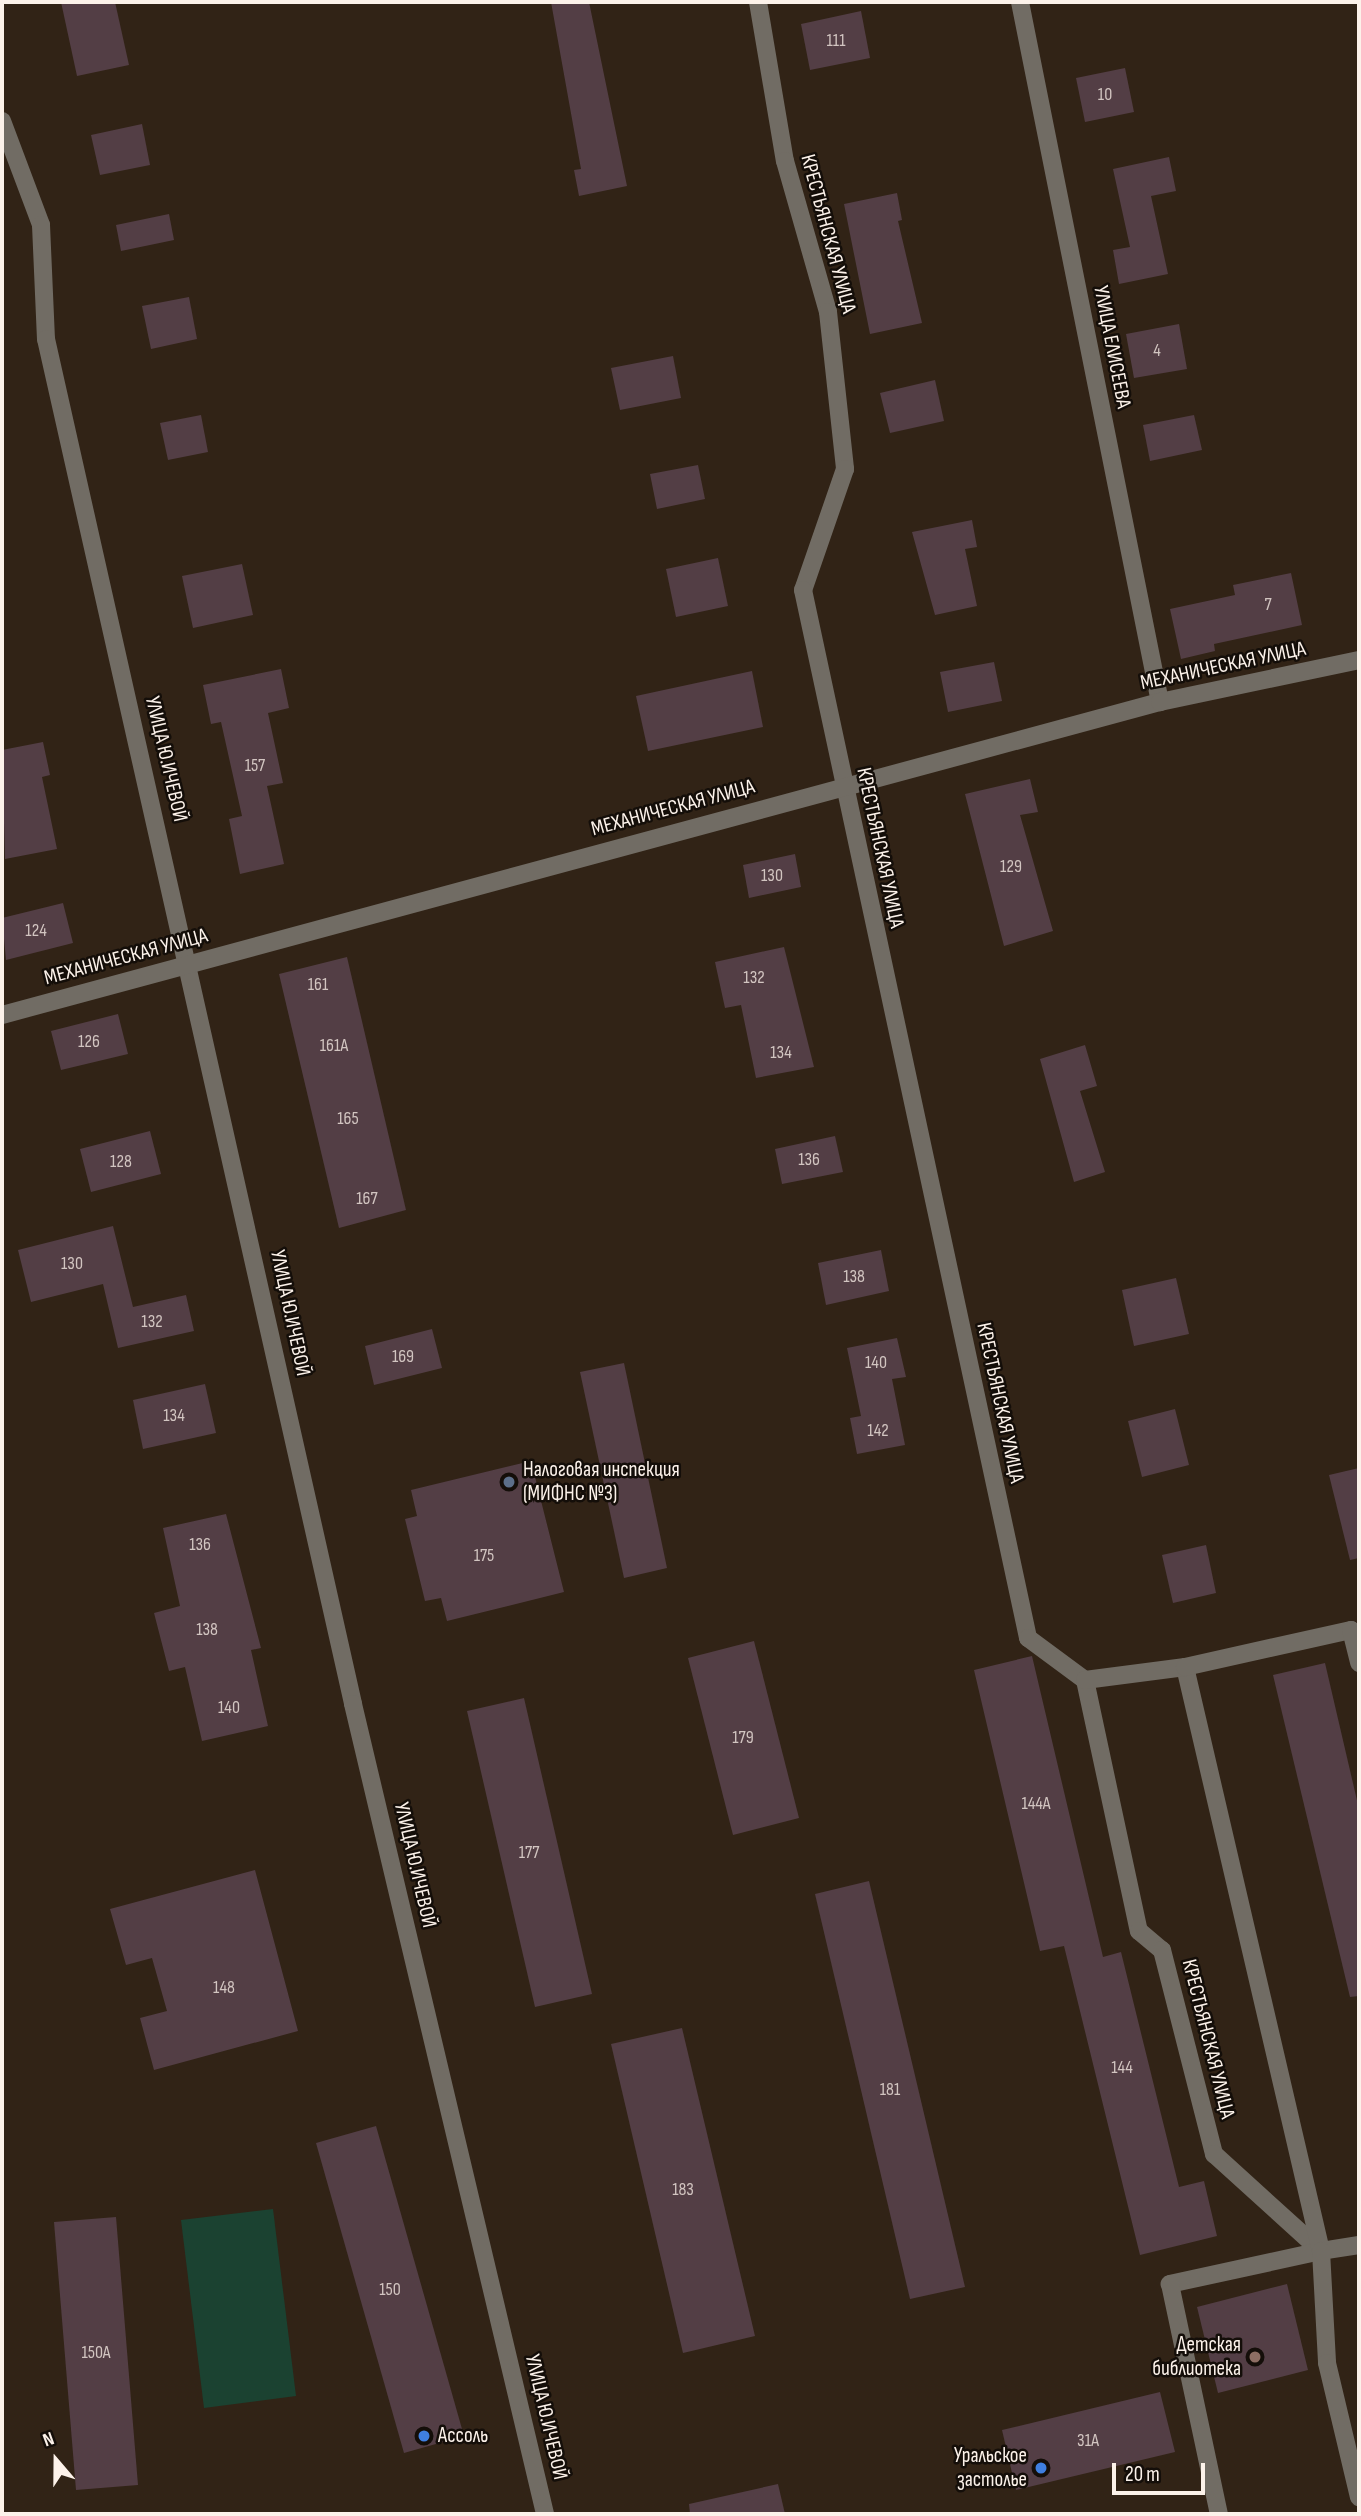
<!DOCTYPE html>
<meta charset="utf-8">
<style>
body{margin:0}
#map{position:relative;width:1361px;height:2516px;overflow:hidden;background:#312316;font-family:"Sofia Sans Condensed",sans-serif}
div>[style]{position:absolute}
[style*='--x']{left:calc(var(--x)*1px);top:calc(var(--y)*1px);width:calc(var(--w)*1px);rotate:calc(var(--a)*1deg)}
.green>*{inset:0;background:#1b4231}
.building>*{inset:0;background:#533e45}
.minor>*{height:18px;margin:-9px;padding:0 9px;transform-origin:9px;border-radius:9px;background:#716c64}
.tertiary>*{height:18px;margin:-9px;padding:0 9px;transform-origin:9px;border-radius:9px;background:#716c64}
.dots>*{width:19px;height:19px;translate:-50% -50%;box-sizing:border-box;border:4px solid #140e09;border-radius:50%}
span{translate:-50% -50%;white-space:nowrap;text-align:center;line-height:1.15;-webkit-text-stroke:5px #140e09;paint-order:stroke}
.number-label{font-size:18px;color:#d2c5c1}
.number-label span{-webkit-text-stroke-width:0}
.street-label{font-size:21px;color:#fcf2ea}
.poi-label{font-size:21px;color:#fcf2ea}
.left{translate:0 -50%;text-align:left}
.right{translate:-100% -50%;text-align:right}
.frame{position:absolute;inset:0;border:4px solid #fcf2ea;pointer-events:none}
.north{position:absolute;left:21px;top:2425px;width:70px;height:70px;-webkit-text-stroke:5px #140e09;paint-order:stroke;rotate:340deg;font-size:19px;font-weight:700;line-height:28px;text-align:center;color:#fcf2ea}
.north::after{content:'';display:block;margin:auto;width:24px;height:32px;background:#fcf2ea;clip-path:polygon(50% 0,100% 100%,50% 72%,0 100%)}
.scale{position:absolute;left:1112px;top:2463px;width:93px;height:32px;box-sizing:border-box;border:4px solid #fcf2ea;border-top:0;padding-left:9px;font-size:21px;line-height:24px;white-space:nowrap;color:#fcf2ea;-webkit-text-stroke:5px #140e09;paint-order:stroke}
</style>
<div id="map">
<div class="green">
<i style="clip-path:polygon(273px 2209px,296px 2396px,204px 2408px,181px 2220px)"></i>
</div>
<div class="building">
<i style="clip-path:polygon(61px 2px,115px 2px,129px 65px,77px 76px)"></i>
<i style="clip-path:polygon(551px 2px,589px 2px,627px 186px,579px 196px,574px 170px,581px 169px)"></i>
<i style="clip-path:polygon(861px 11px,870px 58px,810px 70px,801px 24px)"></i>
<i style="clip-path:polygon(1125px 68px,1134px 112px,1085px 122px,1076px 78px)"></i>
<i style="clip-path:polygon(142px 124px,150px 165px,100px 175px,91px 135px)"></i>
<i style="clip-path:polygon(1169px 157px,1176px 191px,1151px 196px,1168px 274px,1119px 284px,1113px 250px,1130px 247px,1113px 169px)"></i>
<i style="clip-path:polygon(897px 193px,902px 220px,898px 221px,922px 323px,870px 334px,844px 204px)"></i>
<i style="clip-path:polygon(169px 214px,174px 240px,121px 251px,116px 225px)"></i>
<i style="clip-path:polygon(189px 297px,197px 339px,151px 349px,142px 306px)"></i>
<i style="clip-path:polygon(1179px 324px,1187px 369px,1134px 378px,1126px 334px)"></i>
<i style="clip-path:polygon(673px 356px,681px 398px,620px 410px,611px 368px)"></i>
<i style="clip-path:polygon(935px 380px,944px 421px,890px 433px,880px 393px)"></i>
<i style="clip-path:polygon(201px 415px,208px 452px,168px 460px,160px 423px)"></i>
<i style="clip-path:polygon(1194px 415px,1202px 450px,1150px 461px,1143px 425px)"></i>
<i style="clip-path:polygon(698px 465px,705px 499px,657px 509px,650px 474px)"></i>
<i style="clip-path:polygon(972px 520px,977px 547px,965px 549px,977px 606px,935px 615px,912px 532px)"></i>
<i style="clip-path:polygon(718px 558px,728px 606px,676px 617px,666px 569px)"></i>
<i style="clip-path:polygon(242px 564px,253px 615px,193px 628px,182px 576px)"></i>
<i style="clip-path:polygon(1291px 573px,1302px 625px,1214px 644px,1215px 651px,1181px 659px,1170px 609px,1235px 595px,1233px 585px)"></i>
<i style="clip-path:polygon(994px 662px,1002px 701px,948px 712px,940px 672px)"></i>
<i style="clip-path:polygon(281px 669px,289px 708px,268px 713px,283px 783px,267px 786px,284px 864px,240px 874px,229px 819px,242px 816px,221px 722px,211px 724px,203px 685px)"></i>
<i style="clip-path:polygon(752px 671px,763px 727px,648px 751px,636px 696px)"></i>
<i style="clip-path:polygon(43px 742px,50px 775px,42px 777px,57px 849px,5px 859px,2px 750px)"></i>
<i style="clip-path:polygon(1030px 779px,1038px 812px,1020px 815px,1053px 931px,1004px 946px,965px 794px)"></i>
<i style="clip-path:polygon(795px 854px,801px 887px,749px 898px,743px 865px)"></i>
<i style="clip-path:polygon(63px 903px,73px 943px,6px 960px,2px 918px)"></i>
<i style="clip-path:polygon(784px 947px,814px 1067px,756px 1078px,741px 1005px,725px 1008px,715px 962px)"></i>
<i style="clip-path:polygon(347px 957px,406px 1210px,339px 1228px,279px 974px)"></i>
<i style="clip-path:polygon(118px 1014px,128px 1054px,61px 1070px,51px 1031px)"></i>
<i style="clip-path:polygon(1085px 1045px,1097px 1086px,1080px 1091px,1105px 1172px,1074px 1182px,1040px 1059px)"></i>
<i style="clip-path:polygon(150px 1131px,161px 1174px,91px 1192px,80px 1149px)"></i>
<i style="clip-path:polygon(835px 1136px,843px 1172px,782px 1184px,775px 1149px)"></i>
<i style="clip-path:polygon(113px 1226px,133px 1307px,186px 1295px,194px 1331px,118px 1348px,103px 1284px,31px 1302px,18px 1250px)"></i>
<i style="clip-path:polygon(881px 1250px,889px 1291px,826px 1305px,818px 1263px)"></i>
<i style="clip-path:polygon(1176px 1278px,1189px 1334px,1134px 1346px,1122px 1290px)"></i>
<i style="clip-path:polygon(432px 1329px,442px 1368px,374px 1385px,365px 1346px)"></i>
<i style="clip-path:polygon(897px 1338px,906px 1377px,892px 1379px,905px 1445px,857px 1454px,850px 1418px,861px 1416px,847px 1348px)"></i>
<i style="clip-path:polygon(624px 1363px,667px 1568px,624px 1578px,580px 1372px)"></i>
<i style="clip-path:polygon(205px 1384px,216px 1433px,143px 1449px,133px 1400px)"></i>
<i style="clip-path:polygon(1175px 1409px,1189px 1465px,1142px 1477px,1128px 1421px)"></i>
<i style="clip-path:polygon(531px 1461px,564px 1592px,447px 1621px,441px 1598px,425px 1601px,405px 1519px,417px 1516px,411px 1490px)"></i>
<i style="clip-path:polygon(1359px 1468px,1359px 1558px,1350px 1560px,1329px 1475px)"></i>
<i style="clip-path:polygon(226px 1514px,261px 1648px,251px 1650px,268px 1726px,202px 1741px,185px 1667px,169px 1671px,154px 1613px,180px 1606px,163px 1528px)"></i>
<i style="clip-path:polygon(1206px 1545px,1216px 1593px,1173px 1603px,1162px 1555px)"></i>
<i style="clip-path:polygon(754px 1641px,799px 1818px,733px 1835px,688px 1658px)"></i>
<i style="clip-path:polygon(1032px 1656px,1103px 1957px,1121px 1952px,1179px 2187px,1204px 2181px,1217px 2236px,1140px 2255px,1064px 1946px,1040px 1951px,974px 1670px)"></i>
<i style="clip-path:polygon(1325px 1663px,1359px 1809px,1359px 1996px,1350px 1997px,1273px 1675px)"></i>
<i style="clip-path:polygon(524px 1698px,592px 1994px,535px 2007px,467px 1711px)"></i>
<i style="clip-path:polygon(255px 1870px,298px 2031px,154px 2070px,140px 2018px,167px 2011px,152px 1958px,126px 1965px,110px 1909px)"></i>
<i style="clip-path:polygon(869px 1881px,965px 2287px,910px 2299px,815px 1894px)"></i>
<i style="clip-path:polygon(682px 2028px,755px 2336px,683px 2353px,611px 2044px)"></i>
<i style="clip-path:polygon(376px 2126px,464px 2436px,404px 2453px,316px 2143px)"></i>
<i style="clip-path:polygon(116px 2217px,138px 2485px,76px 2490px,54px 2222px)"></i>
<i style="clip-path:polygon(1287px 2284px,1308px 2370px,1218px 2393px,1197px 2307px)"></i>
<i style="clip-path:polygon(1160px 2392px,1175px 2452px,1016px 2490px,1002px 2430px)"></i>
<i style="clip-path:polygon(778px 2484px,785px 2514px,690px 2514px,689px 2504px)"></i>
</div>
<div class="minor">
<i style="--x:758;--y:2;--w:161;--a:80.4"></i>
<i style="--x:785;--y:161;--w:157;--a:74.1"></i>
<i style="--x:828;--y:312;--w:158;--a:83.8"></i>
<i style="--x:845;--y:469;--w:128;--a:109.1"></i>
<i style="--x:803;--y:590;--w:1072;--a:77.88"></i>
<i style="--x:1028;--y:1638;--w:71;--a:36.4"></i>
<i style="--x:1085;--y:1680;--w:257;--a:77.9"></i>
<i style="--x:1139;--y:1931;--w:30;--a:40"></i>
<i style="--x:1162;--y:1950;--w:211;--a:75.7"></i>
<i style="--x:1214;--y:2154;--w:144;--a:42.2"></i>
<i style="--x:1321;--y:2251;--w:155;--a:167.7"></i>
<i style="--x:1170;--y:2284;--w:235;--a:78"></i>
<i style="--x:1020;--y:2;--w:714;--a:78.69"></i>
<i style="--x:2;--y:121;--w:111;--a:69.4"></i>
<i style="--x:41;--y:225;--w:114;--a:87.5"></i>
<i style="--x:46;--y:339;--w:1399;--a:77.32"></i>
<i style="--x:353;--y:1704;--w:832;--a:76.66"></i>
<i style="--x:1185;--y:1667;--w:600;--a:76.89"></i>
<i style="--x:1085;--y:1680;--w:101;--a:-7.4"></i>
<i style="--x:1185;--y:1667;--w:170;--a:-12.6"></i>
<i style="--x:1351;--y:1630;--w:34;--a:76"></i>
<i style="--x:1359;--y:2245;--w:38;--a:171"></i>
<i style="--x:1321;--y:2251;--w:112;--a:86.9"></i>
<i style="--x:1327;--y:2363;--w:138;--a:76.6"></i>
</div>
<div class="tertiary">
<i style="--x:2;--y:1015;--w:1200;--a:-15.13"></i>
<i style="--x:1160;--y:702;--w:203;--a:-11.9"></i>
</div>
<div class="dots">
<i style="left:509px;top:1482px;background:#5c6f8a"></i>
<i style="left:1255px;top:2357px;background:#8d6e63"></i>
<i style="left:424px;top:2436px;background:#3f7fe0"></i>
<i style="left:1041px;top:2468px;background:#3f7fe0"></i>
</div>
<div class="number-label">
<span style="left:836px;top:41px">111</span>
<span style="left:1105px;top:95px">10</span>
<span style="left:1157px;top:351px">4</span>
<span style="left:1268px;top:605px">7</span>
<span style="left:255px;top:766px">157</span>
<span style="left:1011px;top:867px">129</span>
<span style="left:772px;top:876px">130</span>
<span style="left:36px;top:931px">124</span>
<span style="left:754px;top:978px">132</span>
<span style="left:318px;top:985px">161</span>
<span style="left:89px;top:1042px">126</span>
<span style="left:334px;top:1046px">161А</span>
<span style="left:781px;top:1053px">134</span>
<span style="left:348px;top:1119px">165</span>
<span style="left:809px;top:1160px">136</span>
<span style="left:121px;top:1162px">128</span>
<span style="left:367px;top:1199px">167</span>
<span style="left:72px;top:1264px">130</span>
<span style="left:854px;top:1277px">138</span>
<span style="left:152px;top:1322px">132</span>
<span style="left:403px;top:1357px">169</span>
<span style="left:876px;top:1363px">140</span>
<span style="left:174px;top:1416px">134</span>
<span style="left:878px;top:1431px">142</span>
<span style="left:200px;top:1545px">136</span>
<span style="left:484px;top:1556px">175</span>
<span style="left:207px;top:1630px">138</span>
<span style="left:229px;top:1708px">140</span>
<span style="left:743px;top:1738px">179</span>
<span style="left:1036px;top:1804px">144А</span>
<span style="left:529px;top:1853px">177</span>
<span style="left:224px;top:1988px">148</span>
<span style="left:1122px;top:2068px">144</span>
<span style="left:890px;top:2090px">181</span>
<span style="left:683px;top:2190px">183</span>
<span style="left:390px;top:2290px">150</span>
<span style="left:96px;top:2353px">150А</span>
<span style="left:1088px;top:2441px">31А</span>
</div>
<div class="street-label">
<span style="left:828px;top:234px;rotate:75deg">КРЕСТЬЯНСКАЯ УЛИЦА</span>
<span style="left:1112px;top:347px;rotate:79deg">УЛИЦА ЕЛИСЕЕВА</span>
<span style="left:1223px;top:666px;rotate:-12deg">МЕХАНИЧЕСКАЯ УЛИЦА</span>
<span style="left:166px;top:759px;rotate:77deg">УЛИЦА Ю.ИЧЕВОЙ</span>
<span style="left:673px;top:808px;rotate:-15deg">МЕХАНИЧЕСКАЯ УЛИЦА</span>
<span style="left:880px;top:848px;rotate:78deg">КРЕСТЬЯНСКАЯ УЛИЦА</span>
<span style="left:126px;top:957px;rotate:-15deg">МЕХАНИЧЕСКАЯ УЛИЦА</span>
<span style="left:290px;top:1313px;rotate:78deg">УЛИЦА Ю.ИЧЕВОЙ</span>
<span style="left:1000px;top:1403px;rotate:78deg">КРЕСТЬЯНСКАЯ УЛИЦА</span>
<span style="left:415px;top:1865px;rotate:77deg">УЛИЦА Ю.ИЧЕВОЙ</span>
<span style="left:1208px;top:2039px;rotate:76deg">КРЕСТЬЯНСКАЯ УЛИЦА</span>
<span style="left:546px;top:2417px;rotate:77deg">УЛИЦА Ю.ИЧЕВОЙ</span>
</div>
<div class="poi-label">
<span class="left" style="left:523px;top:1482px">Налоговая инспекция<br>(МИФНС №3)</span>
<span class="right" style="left:1241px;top:2357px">Детская<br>библиотека</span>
<span class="left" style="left:438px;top:2436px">Ассоль</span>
<span class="right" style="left:1027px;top:2468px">Уральское<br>застолье</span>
</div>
<div class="frame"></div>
<div class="north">N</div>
<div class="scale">20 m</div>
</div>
